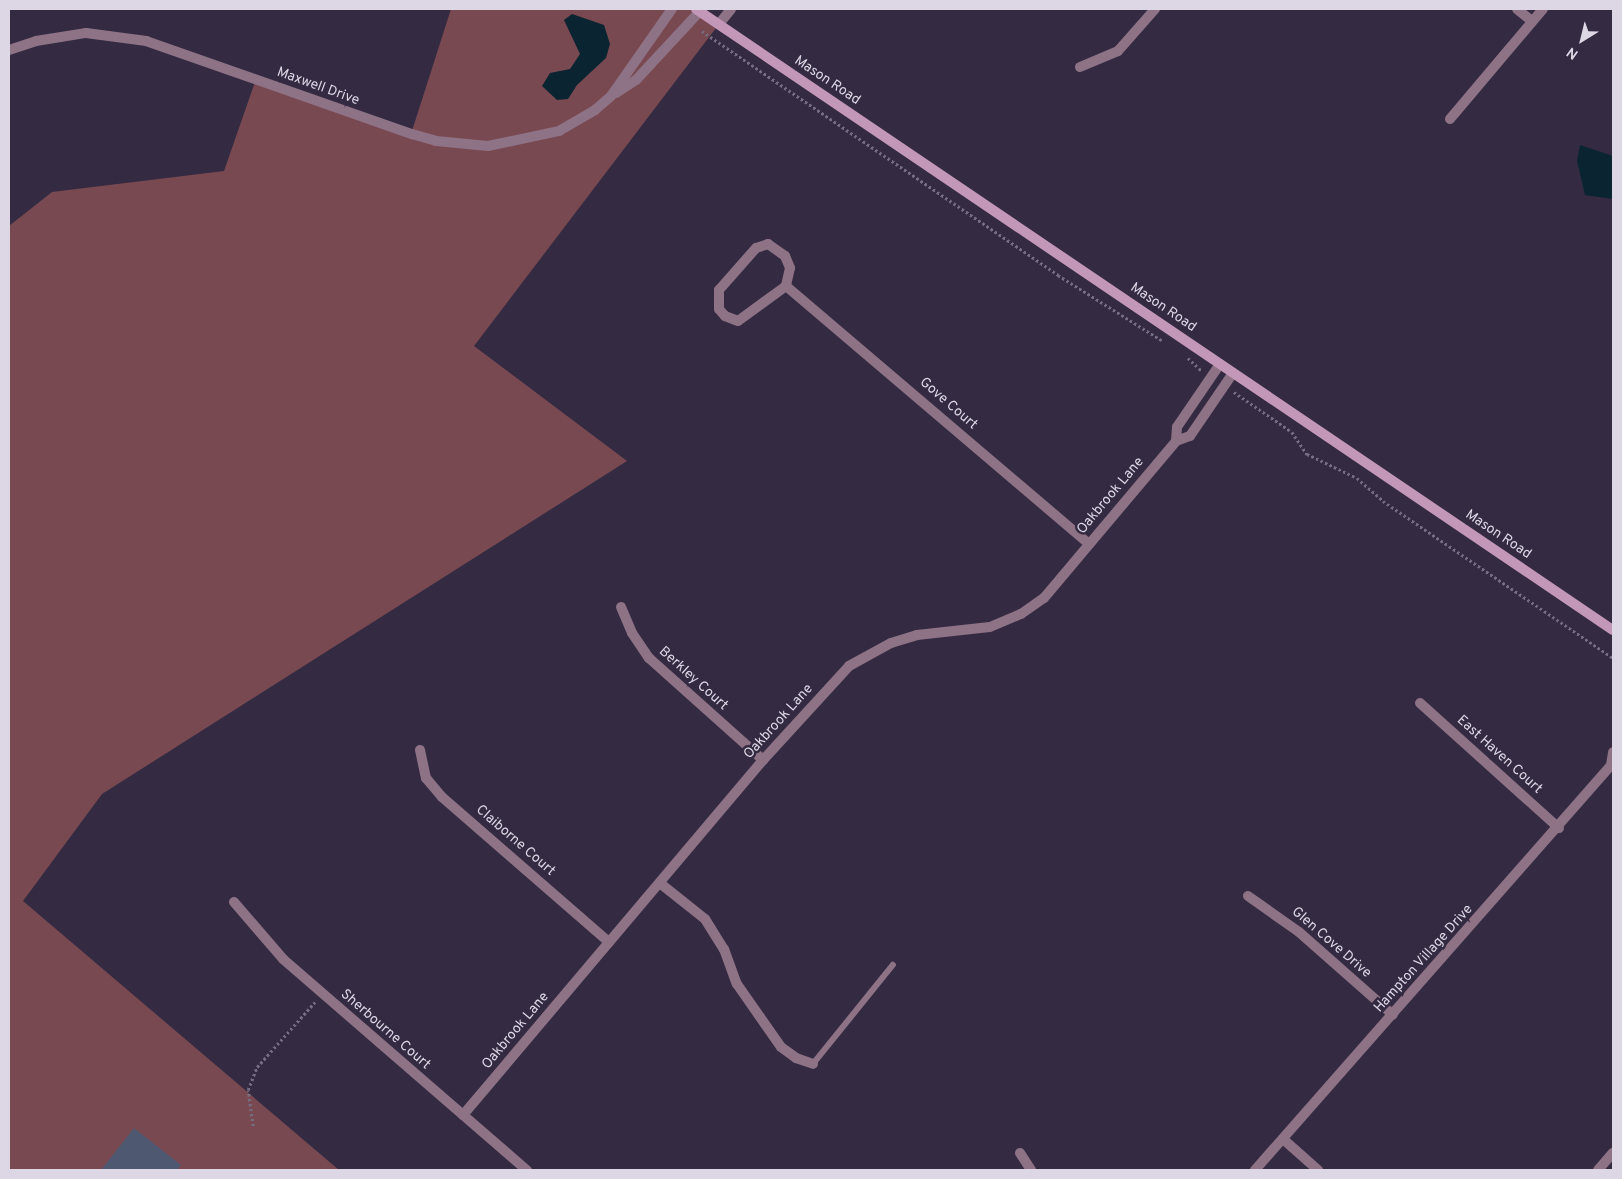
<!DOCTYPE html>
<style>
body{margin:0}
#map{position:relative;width:1622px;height:1179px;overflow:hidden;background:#342b42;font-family:Overpass,sans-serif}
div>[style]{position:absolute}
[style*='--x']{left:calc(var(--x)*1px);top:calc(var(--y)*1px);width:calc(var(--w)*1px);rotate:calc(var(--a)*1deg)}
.green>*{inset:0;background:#794951}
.water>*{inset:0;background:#0a2431}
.building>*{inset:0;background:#4f5871}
.path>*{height:2.5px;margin-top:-1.25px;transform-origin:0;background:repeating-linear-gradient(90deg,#756d81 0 2.5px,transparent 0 5px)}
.service>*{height:5.5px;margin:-2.75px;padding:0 2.75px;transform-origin:2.75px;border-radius:2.75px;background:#8e7286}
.minor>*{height:10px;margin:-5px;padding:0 5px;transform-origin:5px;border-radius:5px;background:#8e7286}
.secondary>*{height:10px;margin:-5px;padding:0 5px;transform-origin:5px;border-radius:5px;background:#c397b7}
span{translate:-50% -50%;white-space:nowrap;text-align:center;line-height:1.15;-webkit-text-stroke:5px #342b42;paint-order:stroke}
.street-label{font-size:14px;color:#dcd6e5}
.frame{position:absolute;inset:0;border:10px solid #dcd6e5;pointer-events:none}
.north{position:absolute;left:1557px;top:15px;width:50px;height:50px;-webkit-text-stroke:4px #342b42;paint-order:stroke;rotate:216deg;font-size:14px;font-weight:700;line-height:20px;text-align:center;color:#dcd6e5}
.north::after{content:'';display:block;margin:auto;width:18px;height:22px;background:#dcd6e5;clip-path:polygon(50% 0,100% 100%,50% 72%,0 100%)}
</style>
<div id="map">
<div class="green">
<i style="clip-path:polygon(451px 9px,696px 9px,719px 24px,474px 346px,627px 461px,102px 794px,23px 901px,339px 1170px,9px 1170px,9px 226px,52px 192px,224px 171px,256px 79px,411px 134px)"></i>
</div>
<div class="water">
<i style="clip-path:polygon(572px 14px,604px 25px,610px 44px,606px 58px,577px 85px,568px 99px,557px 100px,542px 86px,550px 73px,570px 69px,580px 54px,564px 20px)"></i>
<i style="clip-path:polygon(1580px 145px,1613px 156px,1613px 199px,1585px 195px,1577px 161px)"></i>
</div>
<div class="building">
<i style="clip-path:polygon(134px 1128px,181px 1165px,177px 1170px,101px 1170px)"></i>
</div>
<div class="path">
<i style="--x:702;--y:31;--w:432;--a:34.4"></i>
<i style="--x:1058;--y:275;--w:124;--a:32.2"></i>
<i style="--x:1188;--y:358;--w:19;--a:43"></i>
<i style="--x:1234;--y:392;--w:70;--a:34.6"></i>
<i style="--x:1292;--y:432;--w:27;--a:56"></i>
<i style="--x:1307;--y:454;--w:55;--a:25.6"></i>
<i style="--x:1357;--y:478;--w:35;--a:41"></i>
<i style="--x:1383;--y:501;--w:278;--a:34.3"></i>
<i style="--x:253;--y:1126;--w:36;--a:-98"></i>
<i style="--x:248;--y:1090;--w:25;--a:-69"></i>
<i style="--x:257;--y:1067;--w:87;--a:-48.3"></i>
</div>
<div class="service">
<i style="--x:813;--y:1064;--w:127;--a:-51.1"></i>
</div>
<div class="minor">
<i style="--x:1517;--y:9;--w:19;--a:39"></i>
<i style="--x:719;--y:24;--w:19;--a:-51"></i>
<i style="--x:9;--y:50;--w:28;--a:-18"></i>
<i style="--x:36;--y:41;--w:51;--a:-9.1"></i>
<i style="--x:86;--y:33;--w:61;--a:7.6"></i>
<i style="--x:146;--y:41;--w:282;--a:19.3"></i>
<i style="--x:412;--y:134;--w:25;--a:16"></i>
<i style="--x:436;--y:141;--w:52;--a:5.5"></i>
<i style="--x:488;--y:146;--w:73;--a:-11.9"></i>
<i style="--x:559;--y:131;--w:42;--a:-30.3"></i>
<i style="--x:595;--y:110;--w:21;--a:-41"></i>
<i style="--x:611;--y:96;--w:106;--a:-55"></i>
<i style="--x:1080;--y:67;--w:41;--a:-22.8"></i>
<i style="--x:1118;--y:51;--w:56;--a:-48.6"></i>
<i style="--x:616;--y:93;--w:24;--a:-33"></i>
<i style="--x:636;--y:80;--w:97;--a:-47.1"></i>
<i style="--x:1450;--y:119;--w:144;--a:-49.8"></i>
<i style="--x:786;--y:286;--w:59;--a:143.9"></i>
<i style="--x:738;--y:321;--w:14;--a:-159"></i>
<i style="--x:725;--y:316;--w:9;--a:-131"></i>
<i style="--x:719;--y:309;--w:19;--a:-90"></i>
<i style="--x:719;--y:290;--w:56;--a:-48.6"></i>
<i style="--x:756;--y:248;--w:13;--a:-18"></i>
<i style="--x:768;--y:244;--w:21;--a:35"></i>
<i style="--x:785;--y:256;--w:13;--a:67"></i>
<i style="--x:790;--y:268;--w:18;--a:103"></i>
<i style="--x:786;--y:286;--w:398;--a:40.4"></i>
<i style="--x:1176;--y:441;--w:14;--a:-86"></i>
<i style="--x:1177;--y:427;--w:76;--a:-55.7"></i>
<i style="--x:621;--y:607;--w:28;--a:67"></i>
<i style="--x:632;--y:633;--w:30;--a:56"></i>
<i style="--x:649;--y:658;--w:153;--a:41.8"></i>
<i style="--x:1420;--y:703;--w:187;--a:42"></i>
<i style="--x:420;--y:750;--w:29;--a:78"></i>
<i style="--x:426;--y:778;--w:25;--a:50"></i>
<i style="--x:442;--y:797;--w:221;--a:41"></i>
<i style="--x:1611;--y:765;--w:13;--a:-81"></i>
<i style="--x:661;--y:884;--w:56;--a:38.5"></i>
<i style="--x:705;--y:919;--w:36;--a:58"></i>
<i style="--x:724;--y:949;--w:37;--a:70"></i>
<i style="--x:737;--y:984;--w:77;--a:55.1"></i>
<i style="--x:781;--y:1047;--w:19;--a:36"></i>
<i style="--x:796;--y:1058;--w:18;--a:19"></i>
<i style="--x:1248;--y:896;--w:62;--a:35.2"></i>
<i style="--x:1299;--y:932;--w:125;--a:41.4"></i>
<i style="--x:234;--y:902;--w:75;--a:49.3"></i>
<i style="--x:283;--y:959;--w:323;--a:40.9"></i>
<i style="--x:463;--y:1115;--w:465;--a:-49.8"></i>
<i style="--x:763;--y:760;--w:127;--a:-47.5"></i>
<i style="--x:849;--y:666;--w:48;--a:-28.7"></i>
<i style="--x:891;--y:643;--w:27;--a:-17"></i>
<i style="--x:917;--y:635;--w:73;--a:-6.3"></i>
<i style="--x:990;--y:627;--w:34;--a:-23"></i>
<i style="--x:1021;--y:614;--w:28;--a:-35"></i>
<i style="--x:1044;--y:598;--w:205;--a:-49.9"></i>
<i style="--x:1176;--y:441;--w:15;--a:-20"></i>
<i style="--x:1190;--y:436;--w:76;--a:-55.7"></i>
<i style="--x:1283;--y:1139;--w:47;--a:41.5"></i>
<i style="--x:1020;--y:1153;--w:20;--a:57"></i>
<i style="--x:1255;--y:1170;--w:542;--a:-48.66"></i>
<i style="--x:1598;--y:1170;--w:23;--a:-49"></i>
</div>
<div class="secondary">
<i style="--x:696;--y:9;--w:1107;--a:34.11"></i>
</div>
<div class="street-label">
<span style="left:827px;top:81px;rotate:34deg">Mason Road</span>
<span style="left:318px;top:87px;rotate:20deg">Maxwell Drive</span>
<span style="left:1163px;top:308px;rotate:34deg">Mason Road</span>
<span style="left:948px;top:404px;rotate:41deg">Gove Court</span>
<span style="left:1111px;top:496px;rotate:-50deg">Oakbrook Lane</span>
<span style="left:1498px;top:535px;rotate:34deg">Mason Road</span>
<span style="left:693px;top:679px;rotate:42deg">Berkley Court</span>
<span style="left:779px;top:722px;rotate:-48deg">Oakbrook Lane</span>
<span style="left:1499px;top:755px;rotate:42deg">East Haven Court</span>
<span style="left:515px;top:841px;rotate:41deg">Claiborne Court</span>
<span style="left:1331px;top:943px;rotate:41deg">Glen Cove Drive</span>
<span style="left:1424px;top:959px;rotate:-48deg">Hampton Village Drive</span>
<span style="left:385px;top:1030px;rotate:41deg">Sherbourne Court</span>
<span style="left:516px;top:1031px;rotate:-50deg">Oakbrook Lane</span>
</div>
<div class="frame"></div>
<div class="north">N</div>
</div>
